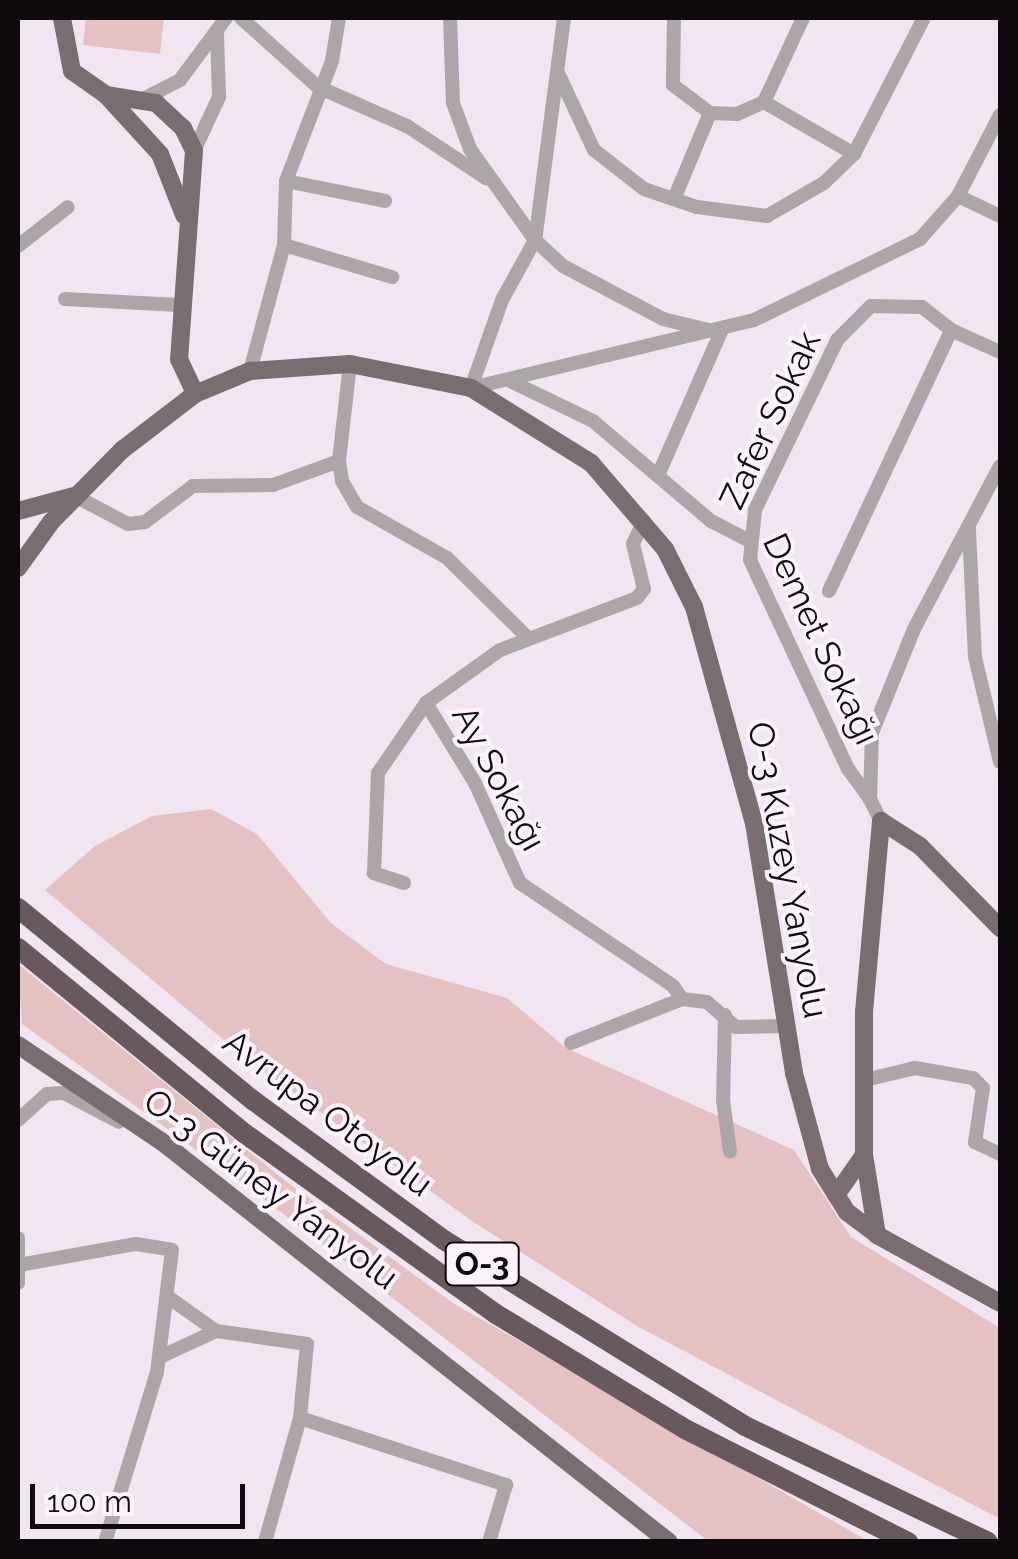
<!DOCTYPE html>
<meta charset="utf-8">
<style>
body{margin:0}
#map{position:relative;width:1018px;height:1559px;overflow:hidden;background:#f1e5f1;font-family:Raleway,sans-serif}
div>[style]{position:absolute}
[style*='--x']{left:calc(var(--x)*1px);top:calc(var(--y)*1px);width:calc(var(--w)*1px);rotate:calc(var(--a)*1deg)}
.green>*{inset:0;background:#e4c2c1}
.minor>*{height:14px;margin:-7px;padding:0 7px;transform-origin:7px;border-radius:7px;background:#ada6a8}
.major>*{height:18px;margin:-9px;padding:0 9px;transform-origin:9px;border-radius:9px;background:#7a6d72}
.highway>*{height:20px;margin:-10px;padding:0 10px;transform-origin:10px;border-radius:10px;background:#68595f}
span{translate:-50% -50%;white-space:nowrap;text-align:center;line-height:1.15;-webkit-text-stroke:8px #fff2ff;paint-order:stroke}
.shield-label span{padding:2px 8px;background:#fff2ff;border:2px solid;border-radius:8px;-webkit-text-stroke-width:0}
.shield-label{font-size:32px;color:#0e0a0e;font-weight:700}
.street-label{font-size:35px;color:#0e0a0e}
.frame{position:absolute;inset:0;border:20px solid #0e0a0e;pointer-events:none}
.scale{position:absolute;left:30px;top:1484px;width:215px;height:45px;box-sizing:border-box;border:5px solid #0e0a0e;border-top:0;padding-left:12px;font-size:30px;line-height:35px;white-space:nowrap;color:#0e0a0e;-webkit-text-stroke:8px #fff2ff;paint-order:stroke}
</style>
<div id="map">
<div class="green">
<i style="clip-path:polygon(86px 18px,164px 18px,160px 54px,83px 45px)"></i>
<i style="clip-path:polygon(211px 809px,257px 834px,331px 923px,386px 964px,507px 998px,566px 1048px,794px 1150px,851px 1237px,1000px 1328px,1000px 1519px,637px 1326px,472px 1221px,244px 1057px,45px 890px,95px 846px,152px 816px)"></i>
<i style="clip-path:polygon(18px 964px,287px 1182px,453px 1303px,868px 1541px,710px 1542px,699px 1534px,252px 1190px,22px 1024px)"></i>
</div>
<div class="minor">
<i style="--x:241;--y:18;--w:103;--a:41.9"></i>
<i style="--x:318;--y:87;--w:97;--a:23.7"></i>
<i style="--x:407;--y:126;--w:95;--a:33.4"></i>
<i style="--x:450;--y:18;--w:85;--a:88"></i>
<i style="--x:453;--y:103;--w:49;--a:69.7"></i>
<i style="--x:470;--y:149;--w:112;--a:54.5"></i>
<i style="--x:535;--y:240;--w:38;--a:43"></i>
<i style="--x:563;--y:266;--w:113;--a:27.9"></i>
<i style="--x:663;--y:319;--w:46;--a:13.7"></i>
<i style="--x:564;--y:18;--w:224;--a:97.4"></i>
<i style="--x:535;--y:240;--w:68;--a:118.8"></i>
<i style="--x:502;--y:300;--w:93;--a:109.4"></i>
<i style="--x:471;--y:388;--w:291;--a:-13.5"></i>
<i style="--x:754;--y:320;--w:185;--a:-26"></i>
<i style="--x:920;--y:239;--w:57;--a:-48.5"></i>
<i style="--x:958;--y:196;--w:91;--a:-62.6"></i>
<i style="--x:674;--y:18;--w:67;--a:90.9"></i>
<i style="--x:673;--y:85;--w:46;--a:37.1"></i>
<i style="--x:710;--y:113;--w:27;--a:2"></i>
<i style="--x:737;--y:114;--w:30;--a:-24"></i>
<i style="--x:764;--y:102;--w:93;--a:-65.1"></i>
<i style="--x:559;--y:75;--w:83;--a:65"></i>
<i style="--x:594;--y:150;--w:63;--a:38"></i>
<i style="--x:644;--y:189;--w:56;--a:18.8"></i>
<i style="--x:697;--y:207;--w:71;--a:7.3"></i>
<i style="--x:767;--y:216;--w:66;--a:-30.1"></i>
<i style="--x:824;--y:183;--w:42;--a:-44"></i>
<i style="--x:854;--y:154;--w:153;--a:-62.8"></i>
<i style="--x:145;--y:98;--w:39;--a:-27"></i>
<i style="--x:180;--y:80;--w:77;--a:-53.4"></i>
<i style="--x:764;--y:102;--w:104;--a:30"></i>
<i style="--x:194;--y:151;--w:60;--a:-65.2"></i>
<i style="--x:219;--y:97;--w:65;--a:-91.8"></i>
<i style="--x:286;--y:181;--w:101;--a:11.4"></i>
<i style="--x:958;--y:196;--w:47;--a:25.5"></i>
<i style="--x:674;--y:199;--w:93;--a:-67.3"></i>
<i style="--x:284;--y:245;--w:113;--a:16.5"></i>
<i style="--x:18;--y:246;--w:63;--a:-38"></i>
<i style="--x:65;--y:299;--w:114;--a:3"></i>
<i style="--x:350;--y:364;--w:98;--a:96.5"></i>
<i style="--x:339;--y:461;--w:20;--a:81"></i>
<i style="--x:342;--y:481;--w:30;--a:60"></i>
<i style="--x:357;--y:507;--w:103;--a:29.5"></i>
<i style="--x:447;--y:558;--w:112;--a:44.6"></i>
<i style="--x:250;--y:371;--w:131;--a:-74.9"></i>
<i style="--x:284;--y:245;--w:64;--a:-88.2"></i>
<i style="--x:286;--y:181;--w:129;--a:-69"></i>
<i style="--x:332;--y:61;--w:44;--a:-80.8"></i>
<i style="--x:512;--y:382;--w:90;--a:25.7"></i>
<i style="--x:593;--y:421;--w:155;--a:40.3"></i>
<i style="--x:711;--y:521;--w:42;--a:27.2"></i>
<i style="--x:659;--y:473;--w:159;--a:-66.3"></i>
<i style="--x:75;--y:496;--w:60;--a:27.8"></i>
<i style="--x:128;--y:524;--w:17;--a:-7"></i>
<i style="--x:145;--y:522;--w:60;--a:-36.9"></i>
<i style="--x:193;--y:486;--w:80;--a:-0.7"></i>
<i style="--x:273;--y:485;--w:70;--a:-20"></i>
<i style="--x:644;--y:521;--w:25;--a:116"></i>
<i style="--x:633;--y:544;--w:46;--a:76.3"></i>
<i style="--x:644;--y:589;--w:11;--a:128"></i>
<i style="--x:637;--y:598;--w:147;--a:159.2"></i>
<i style="--x:500;--y:650;--w:91;--a:144.4"></i>
<i style="--x:426;--y:703;--w:94;--a:58.5"></i>
<i style="--x:475;--y:783;--w:110;--a:65.8"></i>
<i style="--x:520;--y:883;--w:184;--a:33.9"></i>
<i style="--x:673;--y:986;--w:16;--a:55"></i>
<i style="--x:969;--y:530;--w:127;--a:87.3"></i>
<i style="--x:975;--y:657;--w:108;--a:76.6"></i>
<i style="--x:829;--y:591;--w:288;--a:-64.9"></i>
<i style="--x:870;--y:799;--w:37;--a:-126"></i>
<i style="--x:848;--y:769;--w:231;--a:-115.1"></i>
<i style="--x:750;--y:560;--w:50;--a:-84.3"></i>
<i style="--x:755;--y:510;--w:189;--a:-64.2"></i>
<i style="--x:837;--y:340;--w:48;--a:-45"></i>
<i style="--x:871;--y:306;--w:51;--a:1.1"></i>
<i style="--x:922;--y:307;--w:37;--a:38"></i>
<i style="--x:951;--y:330;--w:54;--a:24.2"></i>
<i style="--x:881;--y:821;--w:25;--a:-117"></i>
<i style="--x:870;--y:799;--w:66;--a:-88.3"></i>
<i style="--x:872;--y:733;--w:112;--a:-68"></i>
<i style="--x:914;--y:629;--w:184;--a:-62.2"></i>
<i style="--x:404;--y:883;--w:32;--a:-162"></i>
<i style="--x:374;--y:873;--w:100;--a:-87.7"></i>
<i style="--x:378;--y:773;--w:85;--a:-55.6"></i>
<i style="--x:725;--y:1015;--w:85;--a:91.3"></i>
<i style="--x:723;--y:1100;--w:52;--a:82.3"></i>
<i style="--x:571;--y:1043;--w:119;--a:-21.6"></i>
<i style="--x:682;--y:999;--w:25;--a:7"></i>
<i style="--x:707;--y:1002;--w:38;--a:41"></i>
<i style="--x:736;--y:1027;--w:49;--a:-1.2"></i>
<i style="--x:865;--y:1080;--w:51;--a:-13.5"></i>
<i style="--x:915;--y:1068;--w:59;--a:9.8"></i>
<i style="--x:973;--y:1078;--w:14;--a:45"></i>
<i style="--x:983;--y:1088;--w:55;--a:98.4"></i>
<i style="--x:975;--y:1142;--w:28;--a:26"></i>
<i style="--x:18;--y:1120;--w:39;--a:-42"></i>
<i style="--x:47;--y:1094;--w:17;--a:-3"></i>
<i style="--x:64;--y:1093;--w:62;--a:27.8"></i>
<i style="--x:18;--y:1238;--w:45;--a:90"></i>
<i style="--x:19;--y:1265;--w:119;--a:-10.2"></i>
<i style="--x:136;--y:1244;--w:36;--a:9"></i>
<i style="--x:172;--y:1250;--w:123;--a:97"></i>
<i style="--x:157;--y:1372;--w:178;--a:107"></i>
<i style="--x:168;--y:1297;--w:59;--a:35.3"></i>
<i style="--x:160;--y:1357;--w:62;--a:-24.9"></i>
<i style="--x:216;--y:1331;--w:92;--a:8.1"></i>
<i style="--x:307;--y:1344;--w:74;--a:95.4"></i>
<i style="--x:300;--y:1418;--w:129;--a:105.8"></i>
<i style="--x:300;--y:1418;--w:217;--a:18"></i>
<i style="--x:506;--y:1485;--w:59;--a:106.6"></i>
</div>
<div class="major">
<i style="--x:62;--y:18;--w:54;--a:79.3"></i>
<i style="--x:72;--y:71;--w:42;--a:35.2"></i>
<i style="--x:106;--y:95;--w:80;--a:47.5"></i>
<i style="--x:160;--y:154;--w:66;--a:68.5"></i>
<i style="--x:106;--y:95;--w:51;--a:9.1"></i>
<i style="--x:156;--y:103;--w:37;--a:43"></i>
<i style="--x:183;--y:128;--w:25;--a:64"></i>
<i style="--x:194;--y:151;--w:209;--a:94.1"></i>
<i style="--x:179;--y:359;--w:38;--a:65"></i>
<i style="--x:18;--y:511;--w:58;--a:-15"></i>
<i style="--x:18;--y:568;--w:57;--a:-54.3"></i>
<i style="--x:51;--y:522;--w:101;--a:-45.4"></i>
<i style="--x:122;--y:450;--w:92;--a:-37.5"></i>
<i style="--x:195;--y:394;--w:60;--a:-22.7"></i>
<i style="--x:250;--y:371;--w:100;--a:-4"></i>
<i style="--x:350;--y:364;--w:123;--a:11.2"></i>
<i style="--x:471;--y:388;--w:142;--a:32"></i>
<i style="--x:591;--y:463;--w:113;--a:49.3"></i>
<i style="--x:665;--y:549;--w:65;--a:63.4"></i>
<i style="--x:694;--y:607;--w:224;--a:74.5"></i>
<i style="--x:754;--y:823;--w:253;--a:80.9"></i>
<i style="--x:794;--y:1073;--w:99;--a:74.8"></i>
<i style="--x:820;--y:1169;--w:51;--a:57.9"></i>
<i style="--x:847;--y:1212;--w:38;--a:37"></i>
<i style="--x:877;--y:1235;--w:141;--a:28.9"></i>
<i style="--x:18;--y:1045;--w:172;--a:33.9"></i>
<i style="--x:161;--y:1141;--w:647;--a:38.29"></i>
<i style="--x:836;--y:1195;--w:49;--a:-55"></i>
<i style="--x:877;--y:1235;--w:81;--a:-99.2"></i>
<i style="--x:864;--y:1155;--w:143;--a:-90"></i>
<i style="--x:864;--y:1012;--w:192;--a:-84.9"></i>
<i style="--x:881;--y:821;--w:46;--a:32.7"></i>
<i style="--x:920;--y:846;--w:115;--a:45.7"></i>
</div>
<div class="highway">
<i style="--x:18;--y:908;--w:305;--a:39.3"></i>
<i style="--x:254;--y:1101;--w:235;--a:36.2"></i>
<i style="--x:444;--y:1240;--w:354;--a:31.7"></i>
<i style="--x:745;--y:1426;--w:269;--a:25.5"></i>
<i style="--x:18;--y:948;--w:292;--a:39.3"></i>
<i style="--x:244;--y:1133;--w:310;--a:35.7"></i>
<i style="--x:496;--y:1314;--w:223;--a:31.3"></i>
<i style="--x:687;--y:1430;--w:248;--a:26.9"></i>
</div>
<div class="shield-label">
<span style="left:482px;top:1264px">O-3</span>
</div>
<div class="street-label">
<span style="left:770px;top:420px;rotate:-65deg">Zafer Sokak</span>
<span style="left:821px;top:639px;rotate:65deg">Demet Sokağı</span>
<span style="left:499px;top:778px;rotate:62deg">Ay Sokağı</span>
<span style="left:788px;top:870px;rotate:79deg">O-3 Kuzey Yanyolu</span>
<span style="left:328px;top:1113px;rotate:37deg">Avrupa Otoyolu</span>
<span style="left:271px;top:1189px;rotate:37deg">O-3 Güney Yanyolu</span>
</div>
<div class="frame"></div>
<div class="scale">100 m</div>
</div>
